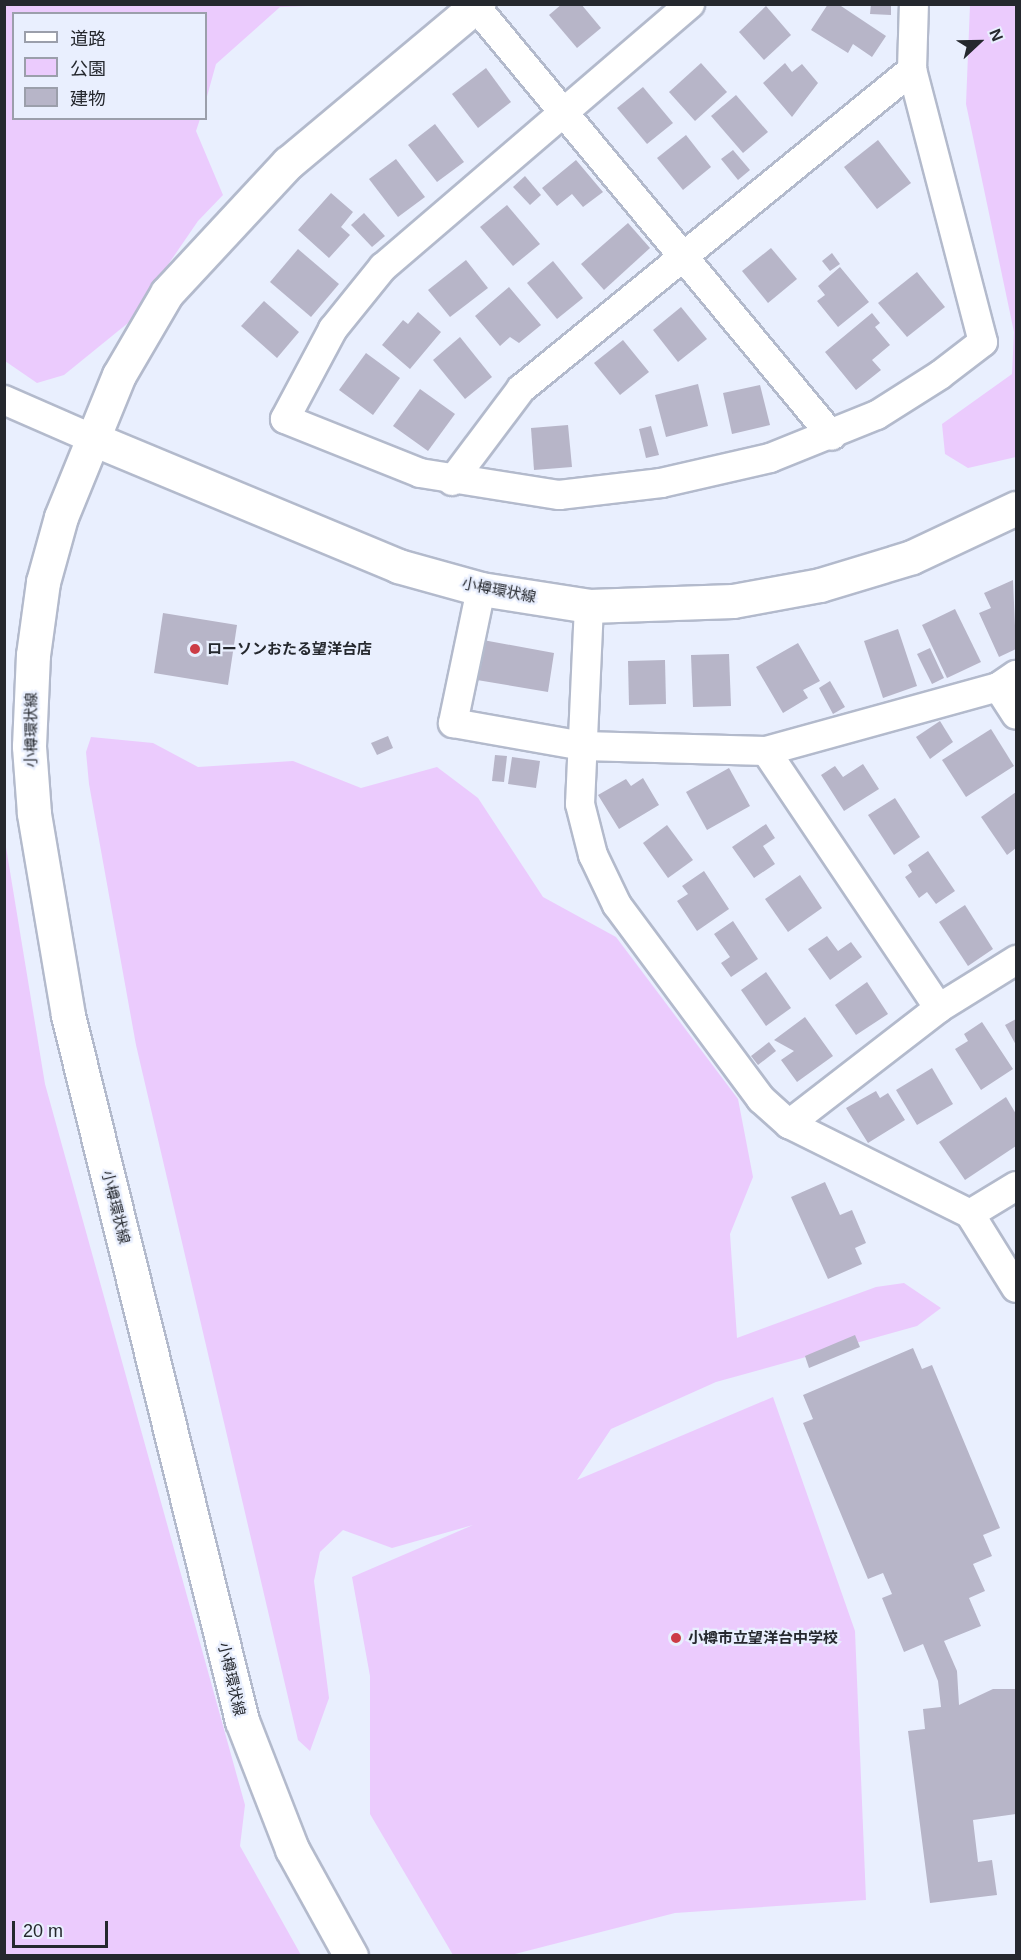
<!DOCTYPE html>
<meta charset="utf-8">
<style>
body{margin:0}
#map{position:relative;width:1021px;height:1960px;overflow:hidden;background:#e9effe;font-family:Helvetica,"Noto Sans JP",sans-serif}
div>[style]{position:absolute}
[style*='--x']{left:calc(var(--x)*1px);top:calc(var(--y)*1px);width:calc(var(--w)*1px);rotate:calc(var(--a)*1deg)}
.green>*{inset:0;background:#ebcbfd}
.building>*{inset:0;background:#b7b5c8}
.roads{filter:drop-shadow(2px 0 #b3bacc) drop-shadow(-2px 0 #b3bacc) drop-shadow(0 2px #b3bacc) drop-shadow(0 -2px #b3bacc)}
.street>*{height:28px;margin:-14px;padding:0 14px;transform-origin:14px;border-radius:14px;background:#fff}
.secondary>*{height:33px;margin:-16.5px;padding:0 16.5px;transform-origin:16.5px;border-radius:16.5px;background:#fff}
.dots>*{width:16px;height:16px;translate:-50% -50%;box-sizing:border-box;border:3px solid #e9effe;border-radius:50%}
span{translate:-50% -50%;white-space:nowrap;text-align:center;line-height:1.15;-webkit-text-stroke:4.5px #e9effe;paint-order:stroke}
.street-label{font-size:15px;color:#25282e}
.poi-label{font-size:15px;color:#25282e;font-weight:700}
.left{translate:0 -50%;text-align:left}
.frame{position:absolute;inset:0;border:6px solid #25282e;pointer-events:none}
.legend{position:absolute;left:12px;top:12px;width:195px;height:108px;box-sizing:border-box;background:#e9effe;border:2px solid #9b9fab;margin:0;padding:8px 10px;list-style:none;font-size:18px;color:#25282e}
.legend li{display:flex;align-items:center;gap:12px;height:30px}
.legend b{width:30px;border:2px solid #9b9fab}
.north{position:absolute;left:949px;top:12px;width:60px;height:60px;-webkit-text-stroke:4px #e9effe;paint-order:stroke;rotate:68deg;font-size:16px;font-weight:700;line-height:24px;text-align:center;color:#25282e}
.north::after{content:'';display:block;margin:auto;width:21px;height:27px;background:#25282e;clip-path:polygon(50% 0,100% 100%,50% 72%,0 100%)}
.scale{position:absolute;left:12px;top:1921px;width:96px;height:27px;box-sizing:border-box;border:3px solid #25282e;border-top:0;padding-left:8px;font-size:18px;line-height:21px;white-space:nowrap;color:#25282e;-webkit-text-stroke:4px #e9effe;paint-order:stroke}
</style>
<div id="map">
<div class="green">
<i style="clip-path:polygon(4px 5px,335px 5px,280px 7px,216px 64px,206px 100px,206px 14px,14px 14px,14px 118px,200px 119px,196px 131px,223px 195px,198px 221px,128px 323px,64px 375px,37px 383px,5px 361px)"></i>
<i style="clip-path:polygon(970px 5px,1016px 5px,1016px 457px,968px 468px,945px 454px,942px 424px,1012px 374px,1014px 332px,966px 104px)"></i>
<i style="clip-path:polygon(91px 737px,153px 743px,198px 767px,293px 761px,361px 788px,437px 767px,478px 798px,543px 897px,616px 937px,738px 1099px,753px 1177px,730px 1234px,737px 1338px,876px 1287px,904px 1283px,941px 1308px,917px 1326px,716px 1382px,611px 1429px,577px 1480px,773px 1397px,855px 1631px,866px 1900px,675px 1913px,511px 1955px,453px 1955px,370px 1814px,370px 1676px,352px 1577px,473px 1525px,392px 1548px,343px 1530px,320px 1552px,314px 1581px,329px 1698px,310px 1751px,298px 1740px,136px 1045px,89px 784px,86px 752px)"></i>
<i style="clip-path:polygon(5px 841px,45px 1084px,245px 1805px,240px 1846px,301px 1955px,5px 1955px)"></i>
</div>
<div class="building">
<i style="clip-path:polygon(562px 4px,581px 4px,601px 28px,577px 48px,549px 15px)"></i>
<i style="clip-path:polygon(828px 4px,838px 4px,886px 36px,872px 57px,853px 44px,848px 53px,811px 30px)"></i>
<i style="clip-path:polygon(871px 4px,891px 4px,891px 15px,870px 14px)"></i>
<i style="clip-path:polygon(766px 6px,791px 35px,764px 60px,739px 32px)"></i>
<i style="clip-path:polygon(701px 63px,727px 92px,695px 121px,669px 92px)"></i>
<i style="clip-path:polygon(785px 63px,792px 72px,802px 64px,818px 83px,792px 117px,763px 83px)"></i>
<i style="clip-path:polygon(486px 68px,511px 102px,478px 128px,452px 94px)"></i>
<i style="clip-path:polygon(643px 87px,673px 123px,647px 144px,617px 108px)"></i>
<i style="clip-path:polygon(736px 95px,768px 132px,743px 153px,711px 116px)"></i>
<i style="clip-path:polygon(435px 124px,464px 162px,437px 182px,408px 145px)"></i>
<i style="clip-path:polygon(686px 135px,711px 167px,683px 190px,657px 158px)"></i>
<i style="clip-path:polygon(878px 140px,911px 183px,877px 209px,844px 167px)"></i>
<i style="clip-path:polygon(733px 150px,750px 170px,738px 180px,721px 159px)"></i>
<i style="clip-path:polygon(396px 159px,425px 197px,398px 217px,369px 179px)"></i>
<i style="clip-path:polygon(576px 160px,603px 192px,583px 207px,572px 194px,557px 206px,542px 188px)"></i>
<i style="clip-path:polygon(525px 176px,541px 195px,530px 205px,513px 187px)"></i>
<i style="clip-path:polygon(331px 193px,353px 212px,341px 227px,350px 235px,329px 258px,298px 230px)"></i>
<i style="clip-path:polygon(507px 205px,540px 244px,513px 266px,480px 227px)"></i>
<i style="clip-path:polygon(364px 213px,385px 236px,372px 247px,351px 225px)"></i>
<i style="clip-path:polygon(628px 223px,650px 248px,604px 290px,581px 264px)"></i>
<i style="clip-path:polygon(771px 248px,797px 279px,768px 303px,742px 271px)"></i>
<i style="clip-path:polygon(298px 249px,339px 284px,311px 317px,270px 282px)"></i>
<i style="clip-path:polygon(832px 253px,840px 264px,830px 271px,822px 261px)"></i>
<i style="clip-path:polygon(466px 260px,488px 288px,450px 317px,428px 290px)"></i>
<i style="clip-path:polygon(553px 261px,583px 298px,557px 319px,527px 283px)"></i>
<i style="clip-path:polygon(840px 267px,869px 302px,838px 327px,817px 301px,825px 295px,818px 286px)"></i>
<i style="clip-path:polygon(917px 272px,945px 307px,907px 337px,878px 303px)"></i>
<i style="clip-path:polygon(509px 287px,541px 325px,519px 343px,510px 337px,500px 346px,475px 316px)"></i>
<i style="clip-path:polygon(264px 301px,299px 332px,277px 358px,241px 326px)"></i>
<i style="clip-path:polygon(681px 307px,707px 339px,678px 362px,653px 330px)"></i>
<i style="clip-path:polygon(418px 312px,441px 332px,410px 369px,382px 345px,403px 320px,408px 324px)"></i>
<i style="clip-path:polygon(872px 313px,880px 323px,875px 327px,890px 345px,872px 360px,881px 370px,856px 390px,825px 352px)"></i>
<i style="clip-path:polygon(460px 337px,492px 377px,465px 399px,433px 360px)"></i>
<i style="clip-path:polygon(623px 340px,649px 372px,620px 395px,594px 363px)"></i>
<i style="clip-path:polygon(366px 353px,400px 378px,373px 415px,339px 390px)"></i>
<i style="clip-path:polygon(698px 384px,708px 426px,666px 437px,655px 395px)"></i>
<i style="clip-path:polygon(760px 385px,770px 425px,732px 434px,723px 393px)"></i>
<i style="clip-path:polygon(420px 389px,455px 414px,428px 451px,393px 426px)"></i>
<i style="clip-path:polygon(568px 425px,572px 467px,534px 470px,531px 428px)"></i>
<i style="clip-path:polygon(651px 426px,659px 455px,646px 458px,639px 429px)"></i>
<i style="clip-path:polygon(1013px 580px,1016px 649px,999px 657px,979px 613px,991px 608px,984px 593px)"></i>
<i style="clip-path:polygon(955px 609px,981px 662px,947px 678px,922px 625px)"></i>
<i style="clip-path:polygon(163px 613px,237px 625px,228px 685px,154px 673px)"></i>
<i style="clip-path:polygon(898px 629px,917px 686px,883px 698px,864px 641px)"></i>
<i style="clip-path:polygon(483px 640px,554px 653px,548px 692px,477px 680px)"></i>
<i style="clip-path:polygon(798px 643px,820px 681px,803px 690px,808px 698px,783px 713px,756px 667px)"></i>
<i style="clip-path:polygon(930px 648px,944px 678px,932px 684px,917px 654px)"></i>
<i style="clip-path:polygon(729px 654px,731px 706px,693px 707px,691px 655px)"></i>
<i style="clip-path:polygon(665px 660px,666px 704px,629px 705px,628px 661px)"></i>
<i style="clip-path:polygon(830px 681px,845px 707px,833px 714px,819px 688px)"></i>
<i style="clip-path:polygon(940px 721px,953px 742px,930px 759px,916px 737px)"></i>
<i style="clip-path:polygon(991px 729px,1014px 766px,966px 797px,942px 760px)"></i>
<i style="clip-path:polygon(388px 736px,393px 748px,377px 755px,371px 743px)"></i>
<i style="clip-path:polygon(495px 755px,507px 756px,504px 782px,492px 781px)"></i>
<i style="clip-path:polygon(512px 757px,540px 761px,536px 788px,508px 784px)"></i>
<i style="clip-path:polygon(863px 764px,879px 789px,844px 811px,821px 775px,835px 766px,843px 777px)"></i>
<i style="clip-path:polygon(729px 768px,750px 806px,707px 830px,686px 792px)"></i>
<i style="clip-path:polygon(643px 778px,659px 805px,619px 829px,598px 795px,626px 779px,631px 786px)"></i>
<i style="clip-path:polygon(1016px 792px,1016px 848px,1007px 855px,981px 817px)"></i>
<i style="clip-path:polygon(895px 798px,920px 837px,894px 855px,868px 815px)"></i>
<i style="clip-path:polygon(766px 824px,775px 838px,763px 846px,775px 864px,754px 878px,732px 847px)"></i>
<i style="clip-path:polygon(667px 825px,693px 860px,668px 878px,643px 843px)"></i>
<i style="clip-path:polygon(928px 851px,955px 891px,936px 904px,927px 892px,919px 898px,905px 877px,912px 872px,908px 865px)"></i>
<i style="clip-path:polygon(704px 871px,729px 909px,697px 931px,677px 901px,688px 894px,682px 886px)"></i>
<i style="clip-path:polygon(800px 875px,822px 908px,788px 932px,765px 899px)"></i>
<i style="clip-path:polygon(965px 905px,993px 949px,968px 966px,939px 922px)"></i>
<i style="clip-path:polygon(733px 921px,758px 959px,731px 977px,721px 963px,730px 957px,714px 934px)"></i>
<i style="clip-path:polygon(827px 936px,838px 951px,851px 942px,862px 957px,830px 980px,808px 949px)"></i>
<i style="clip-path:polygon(766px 972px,791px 1008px,766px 1026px,741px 990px)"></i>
<i style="clip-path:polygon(867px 982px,888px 1014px,856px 1035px,835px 1005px)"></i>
<i style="clip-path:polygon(805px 1017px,833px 1056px,797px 1082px,781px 1060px,794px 1051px,774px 1040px)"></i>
<i style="clip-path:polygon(1016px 1019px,1016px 1045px,1005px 1025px)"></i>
<i style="clip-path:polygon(982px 1022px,1013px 1069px,981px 1090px,955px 1049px,968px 1041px,964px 1034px)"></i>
<i style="clip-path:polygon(769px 1042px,776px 1051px,758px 1065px,751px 1056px)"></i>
<i style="clip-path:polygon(932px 1068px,953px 1104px,917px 1125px,896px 1090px)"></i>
<i style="clip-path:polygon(876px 1091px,880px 1098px,888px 1093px,905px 1120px,868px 1143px,846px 1108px)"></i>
<i style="clip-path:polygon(1006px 1097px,1016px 1114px,1016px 1146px,965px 1180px,939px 1142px)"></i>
<i style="clip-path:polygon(825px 1182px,840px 1215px,852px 1210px,866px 1243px,855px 1248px,862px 1264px,828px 1279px,791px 1197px)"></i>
<i style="clip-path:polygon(855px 1335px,860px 1347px,809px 1368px,805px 1356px)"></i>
<i style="clip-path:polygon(913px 1348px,922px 1369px,932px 1365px,1000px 1528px,983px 1535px,992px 1556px,973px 1564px,985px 1591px,969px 1598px,981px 1626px,944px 1641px,957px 1671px,959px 1705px,993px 1689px,1016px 1689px,1016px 1814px,973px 1820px,978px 1862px,992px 1860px,997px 1895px,930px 1903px,908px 1731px,925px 1729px,923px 1709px,941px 1707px,938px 1681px,923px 1644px,904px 1652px,882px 1598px,892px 1594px,883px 1573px,868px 1579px,803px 1423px,813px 1419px,803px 1395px)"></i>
</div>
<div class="roads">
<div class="street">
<i style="--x:690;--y:4;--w:404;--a:139.4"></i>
<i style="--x:383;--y:267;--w:80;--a:128.9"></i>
<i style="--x:333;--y:329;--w:102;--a:118.1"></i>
<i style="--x:285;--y:419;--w:145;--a:21.8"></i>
<i style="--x:420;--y:473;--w:141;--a:9"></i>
<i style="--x:559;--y:495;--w:103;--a:-6.7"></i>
<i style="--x:661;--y:483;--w:112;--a:-12.9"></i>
<i style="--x:770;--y:458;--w:115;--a:-21.9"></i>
<i style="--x:877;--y:415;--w:75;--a:-32.4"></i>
<i style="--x:940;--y:375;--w:54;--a:-37.5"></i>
<i style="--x:983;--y:342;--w:281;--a:-104.6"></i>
<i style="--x:912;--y:70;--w:66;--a:-88.3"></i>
<i style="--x:476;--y:7;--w:557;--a:50.31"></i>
<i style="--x:4;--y:400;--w:95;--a:23.6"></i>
<i style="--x:452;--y:481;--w:115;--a:-53.1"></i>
<i style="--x:521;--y:389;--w:505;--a:-39.21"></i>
<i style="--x:481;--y:589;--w:137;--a:101.8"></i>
<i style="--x:453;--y:723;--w:132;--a:10"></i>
<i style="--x:583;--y:746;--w:183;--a:1.6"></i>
<i style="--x:766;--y:751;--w:241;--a:-15.4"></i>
<i style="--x:998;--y:687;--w:22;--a:-34"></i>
<i style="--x:589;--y:606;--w:198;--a:92.6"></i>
<i style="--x:580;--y:804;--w:53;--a:75.7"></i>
<i style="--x:593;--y:855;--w:55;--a:64.4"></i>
<i style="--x:617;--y:905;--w:242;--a:53.4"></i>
<i style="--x:761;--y:1099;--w:38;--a:42"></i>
<i style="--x:789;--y:1124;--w:202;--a:26.4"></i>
<i style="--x:970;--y:1214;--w:87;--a:58.1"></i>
<i style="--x:998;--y:687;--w:33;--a:57"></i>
<i style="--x:766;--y:751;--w:310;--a:56.1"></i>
<i style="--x:789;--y:1124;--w:190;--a:-37.7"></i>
<i style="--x:939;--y:1008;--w:91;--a:-31.9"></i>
<i style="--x:970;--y:1214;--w:54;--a:-31.3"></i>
</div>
<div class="secondary">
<i style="--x:91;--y:438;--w:333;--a:22.6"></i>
<i style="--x:398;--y:566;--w:86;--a:15.5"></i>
<i style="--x:481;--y:589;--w:109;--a:8.9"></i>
<i style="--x:589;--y:606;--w:144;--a:-2"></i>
<i style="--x:733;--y:601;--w:88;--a:-10.4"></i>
<i style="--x:820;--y:585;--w:96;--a:-16.9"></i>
<i style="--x:912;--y:557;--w:115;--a:-25.2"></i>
<i style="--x:351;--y:1956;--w:122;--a:-118.9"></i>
<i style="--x:292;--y:1849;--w:137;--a:-111.3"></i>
<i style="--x:242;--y:1721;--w:727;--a:-103.85"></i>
<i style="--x:68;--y:1015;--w:205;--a:-99.6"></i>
<i style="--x:34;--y:813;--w:67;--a:-94.3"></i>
<i style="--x:29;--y:746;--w:91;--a:-87.5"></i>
<i style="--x:33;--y:655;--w:74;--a:-82.2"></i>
<i style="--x:43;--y:582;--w:67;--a:-74.5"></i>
<i style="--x:61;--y:517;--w:153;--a:-67.8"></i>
<i style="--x:119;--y:375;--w:95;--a:-59.7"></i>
<i style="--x:167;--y:293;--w:178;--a:-47.1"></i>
<i style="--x:288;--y:163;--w:248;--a:-39.9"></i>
</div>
</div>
<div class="dots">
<i style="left:195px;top:649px;background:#cc3c46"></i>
<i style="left:676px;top:1638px;background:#cc3c46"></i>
</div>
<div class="street-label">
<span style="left:499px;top:590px;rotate:11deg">小樽環状線</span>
<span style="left:31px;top:730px;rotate:-90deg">小樽環状線</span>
<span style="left:116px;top:1207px;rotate:76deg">小樽環状線</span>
<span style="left:232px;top:1679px;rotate:77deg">小樽環状線</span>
</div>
<div class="poi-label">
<span class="left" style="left:207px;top:649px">ローソンおたる望洋台店</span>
<span class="left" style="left:688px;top:1638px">小樽市立望洋台中学校</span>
</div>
<div class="frame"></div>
<ul class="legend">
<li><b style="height:8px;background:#fff"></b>道路</li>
<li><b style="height:16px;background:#ebcbfd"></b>公園</li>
<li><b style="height:16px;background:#b7b5c8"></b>建物</li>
</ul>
<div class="north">N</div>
<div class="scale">20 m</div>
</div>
